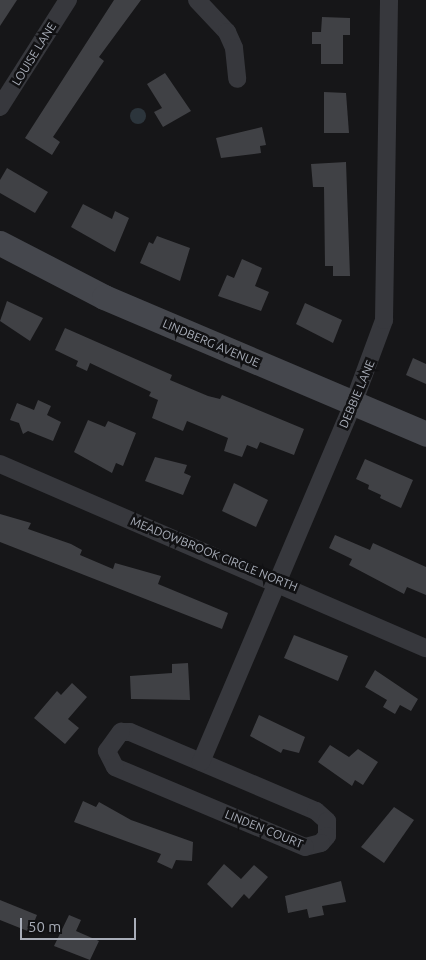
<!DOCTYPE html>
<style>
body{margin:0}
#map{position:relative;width:426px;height:960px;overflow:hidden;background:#161618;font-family:Ubuntu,sans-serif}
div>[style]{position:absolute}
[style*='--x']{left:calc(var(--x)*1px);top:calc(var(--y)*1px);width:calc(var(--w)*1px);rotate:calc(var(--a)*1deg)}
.water>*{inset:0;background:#2c353c}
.round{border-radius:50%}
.building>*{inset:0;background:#404145}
.street>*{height:18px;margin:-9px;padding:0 9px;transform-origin:9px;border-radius:9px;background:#37383d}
.secondary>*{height:25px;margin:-12.5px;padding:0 12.5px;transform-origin:12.5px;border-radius:12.5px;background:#45474d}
span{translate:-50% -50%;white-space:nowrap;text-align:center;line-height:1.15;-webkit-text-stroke:5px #111113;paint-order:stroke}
.street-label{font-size:12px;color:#a8adb8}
.scale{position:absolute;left:20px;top:918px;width:116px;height:22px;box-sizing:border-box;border:2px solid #a8adb8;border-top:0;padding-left:6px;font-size:15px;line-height:18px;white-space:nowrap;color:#a8adb8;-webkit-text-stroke:4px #111113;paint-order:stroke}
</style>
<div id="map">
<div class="water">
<i class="round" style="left:130px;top:108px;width:16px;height:16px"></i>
</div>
<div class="building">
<i style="clip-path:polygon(0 0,17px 0,0 26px)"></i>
<i style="clip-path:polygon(114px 0,141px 0,99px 57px,104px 61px,53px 137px,60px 142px,52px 155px,25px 138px)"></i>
<i style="clip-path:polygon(322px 17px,350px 18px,350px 35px,343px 35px,343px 64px,321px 64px,321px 44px,312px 44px,312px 32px,321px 32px)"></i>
<i style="clip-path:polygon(165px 73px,191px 111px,163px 127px,154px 112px,162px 108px,147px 84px)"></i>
<i style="clip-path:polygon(324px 92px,346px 93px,349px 133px,324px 133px)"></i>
<i style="clip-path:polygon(262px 127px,266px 145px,260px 146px,261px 153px,221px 158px,216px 138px)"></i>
<i style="clip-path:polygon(346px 162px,350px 276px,333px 276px,333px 266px,325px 266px,324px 187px,313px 187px,311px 164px)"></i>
<i style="clip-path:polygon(7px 168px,48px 192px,35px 213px,0 193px,0 180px)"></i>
<i style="clip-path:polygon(83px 204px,112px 219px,115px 211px,129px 218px,115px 252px,71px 227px)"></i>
<i style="clip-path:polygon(157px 236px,190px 248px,180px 281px,140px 263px,149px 242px,153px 244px)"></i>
<i style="clip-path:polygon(242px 259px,262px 268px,255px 286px,269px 292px,261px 311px,218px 296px,227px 275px,234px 278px)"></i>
<i style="clip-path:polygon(7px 301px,43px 318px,30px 341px,0 321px)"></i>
<i style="clip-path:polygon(305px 303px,342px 320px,333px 343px,296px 324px)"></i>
<i style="clip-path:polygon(65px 328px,172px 375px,170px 380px,208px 396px,220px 399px,222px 395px,304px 429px,294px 455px,260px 442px,257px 449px,247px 445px,242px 457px,224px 451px,228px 438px,187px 421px,183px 431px,152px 418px,158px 400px,149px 396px,151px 392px,90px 363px,87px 371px,76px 366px,78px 361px,55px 350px)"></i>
<i style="clip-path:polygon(413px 358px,426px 364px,426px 384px,406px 375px)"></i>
<i style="clip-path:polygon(38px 400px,51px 406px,47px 415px,61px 422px,53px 441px,28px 431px,23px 434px,19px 423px,10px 420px,17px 403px,34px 410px)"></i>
<i style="clip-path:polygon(88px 420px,105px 427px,108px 421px,136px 433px,123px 466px,116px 463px,112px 473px,74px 452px)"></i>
<i style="clip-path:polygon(155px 457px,187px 465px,184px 473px,191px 476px,183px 495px,145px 481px)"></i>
<i style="clip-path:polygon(365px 459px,413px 480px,401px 508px,380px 498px,381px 495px,368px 489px,369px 485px,356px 479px)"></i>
<i style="clip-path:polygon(234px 483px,268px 500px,256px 527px,222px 511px)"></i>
<i style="clip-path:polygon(0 514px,31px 523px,28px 529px,71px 544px,82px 550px,80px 555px,113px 569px,115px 563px,161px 576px,158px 584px,228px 613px,222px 629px,0 542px)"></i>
<i style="clip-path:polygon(335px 535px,370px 550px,373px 543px,426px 567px,426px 595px,407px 587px,404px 594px,349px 565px,352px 559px,329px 548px)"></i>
<i style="clip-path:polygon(294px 635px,348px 656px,338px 681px,284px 658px)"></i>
<i style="clip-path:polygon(188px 663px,190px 700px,131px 699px,130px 676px,172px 673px,172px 664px)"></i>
<i style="clip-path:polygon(375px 670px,418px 699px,411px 711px,400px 705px,395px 714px,383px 707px,387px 700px,365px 687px)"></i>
<i style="clip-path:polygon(72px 683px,87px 697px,68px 719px,79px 728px,65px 744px,34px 718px,57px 691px,61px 695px)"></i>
<i style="clip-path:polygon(259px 715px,305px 737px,299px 753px,283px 749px,281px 753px,250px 736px)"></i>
<i style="clip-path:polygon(330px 745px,349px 757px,358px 749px,378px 762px,363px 785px,355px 780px,352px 786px,318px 762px)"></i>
<i style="clip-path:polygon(83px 801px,96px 807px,99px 802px,131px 820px,193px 842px,192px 861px,176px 860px,172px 869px,157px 862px,161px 854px,74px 822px)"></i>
<i style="clip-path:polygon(394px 807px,414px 820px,384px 863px,361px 847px)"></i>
<i style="clip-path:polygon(224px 864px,241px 879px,254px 865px,268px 877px,249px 899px,244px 894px,232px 908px,207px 884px)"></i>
<i style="clip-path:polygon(341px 881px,346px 902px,322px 906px,324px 915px,309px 918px,307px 909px,288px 913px,285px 896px)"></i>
<i style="clip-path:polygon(0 900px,37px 915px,30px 932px,0 920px)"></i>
<i style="clip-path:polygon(69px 915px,81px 920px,76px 931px,99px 941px,90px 960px,54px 946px)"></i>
</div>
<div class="street">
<i style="--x:197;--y:0;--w:44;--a:46.8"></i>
<i style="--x:227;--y:32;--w:17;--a:66"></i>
<i style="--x:234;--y:48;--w:31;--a:84"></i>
<i style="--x:0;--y:107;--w:127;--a:-57.6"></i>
<i style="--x:0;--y:464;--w:464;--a:23.4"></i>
<i style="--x:121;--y:732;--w:9;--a:0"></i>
<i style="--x:130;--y:732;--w:202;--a:23"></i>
<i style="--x:316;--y:811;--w:15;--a:42"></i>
<i style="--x:327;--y:821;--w:15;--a:90"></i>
<i style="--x:327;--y:836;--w:9;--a:131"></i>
<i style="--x:321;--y:843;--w:16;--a:166"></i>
<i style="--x:305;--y:847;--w:206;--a:-157.2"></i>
<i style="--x:115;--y:767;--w:18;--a:-117"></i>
<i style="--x:107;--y:751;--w:24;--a:-54"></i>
<i style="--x:201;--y:762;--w:389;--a:-67"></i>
<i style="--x:353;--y:404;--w:90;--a:-69.7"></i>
<i style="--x:384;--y:320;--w:320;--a:-89.1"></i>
</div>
<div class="secondary">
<i style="--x:0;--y:243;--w:117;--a:27.4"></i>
<i style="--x:104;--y:297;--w:350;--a:23"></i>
</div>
<div class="street-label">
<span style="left:34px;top:54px;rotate:-58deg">LOUISE LANE</span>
<span style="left:211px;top:343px;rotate:23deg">LINDBERG AVENUE</span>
<span style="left:357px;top:394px;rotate:-67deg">DEBBIE LANE</span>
<span style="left:214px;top:554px;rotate:22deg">MEADOWBROOK CIRCLE NORTH</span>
<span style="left:264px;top:829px;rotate:22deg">LINDEN COURT</span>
</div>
<div class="scale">50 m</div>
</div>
